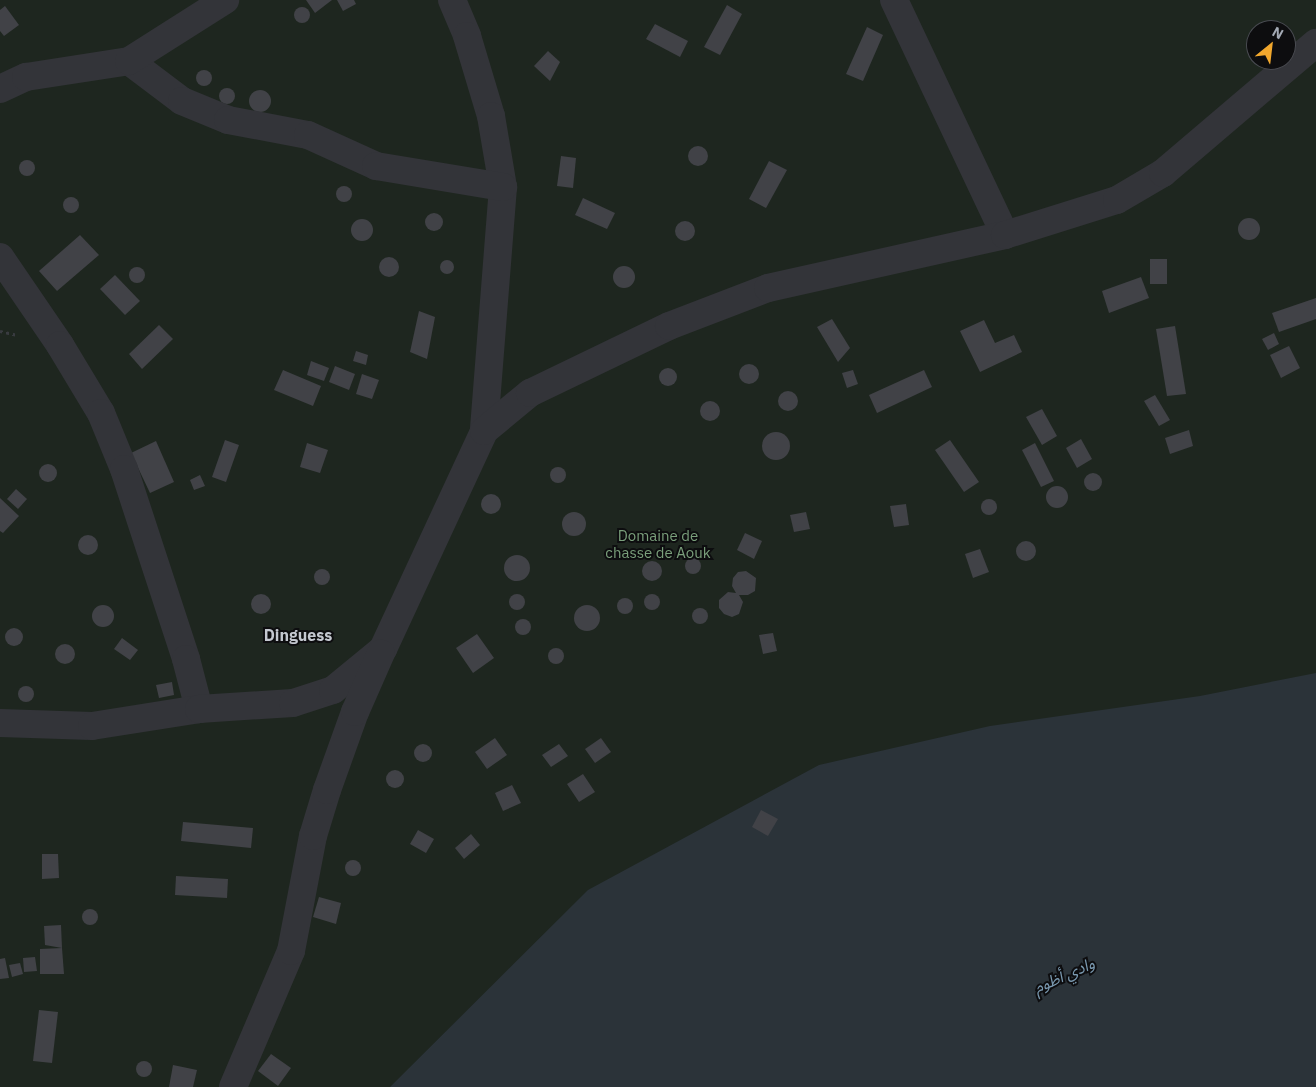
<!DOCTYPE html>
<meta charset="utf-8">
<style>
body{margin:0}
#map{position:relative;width:1316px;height:1087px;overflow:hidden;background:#121214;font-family:"IBM Plex Sans","Noto Sans Arabic",sans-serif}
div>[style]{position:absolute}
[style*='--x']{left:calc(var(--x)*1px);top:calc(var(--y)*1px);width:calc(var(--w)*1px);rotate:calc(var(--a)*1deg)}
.green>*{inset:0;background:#1e261f}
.water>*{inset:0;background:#2b3339}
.building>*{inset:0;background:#414247}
.round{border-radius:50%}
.path>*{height:3px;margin-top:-1.5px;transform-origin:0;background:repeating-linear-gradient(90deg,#393b40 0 2.5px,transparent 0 6.5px)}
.minor>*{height:28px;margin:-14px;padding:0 14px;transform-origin:14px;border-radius:14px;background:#333439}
span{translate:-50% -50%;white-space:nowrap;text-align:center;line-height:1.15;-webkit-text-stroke:4px #0d0d0f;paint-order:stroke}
.park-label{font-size:15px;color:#7a9f7b}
.neighbourhood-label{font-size:16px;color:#c4c8d0;font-weight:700}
.water-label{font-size:16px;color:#7a99b0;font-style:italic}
.north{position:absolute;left:1246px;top:20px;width:50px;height:50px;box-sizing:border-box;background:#0d0d0f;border:1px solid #494b51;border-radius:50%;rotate:29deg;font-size:14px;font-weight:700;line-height:20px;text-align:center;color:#a3a9b4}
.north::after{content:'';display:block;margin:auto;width:18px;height:22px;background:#f1a72d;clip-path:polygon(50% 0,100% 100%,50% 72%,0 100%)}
</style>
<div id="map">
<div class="green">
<i style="clip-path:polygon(evenodd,0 0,1316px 0,1316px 1087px,0 1087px,0 0,1256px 30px,1286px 30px,1286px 60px,1256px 60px,1256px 30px)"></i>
</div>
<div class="water">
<i style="clip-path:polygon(1316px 673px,1316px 1087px,390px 1087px,588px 890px,819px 765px,990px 726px,1200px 696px)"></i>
</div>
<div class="building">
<i style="clip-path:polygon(306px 0,332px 0,315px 13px)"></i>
<i style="clip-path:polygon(337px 0,354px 0,356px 4px,343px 11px)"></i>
<i style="clip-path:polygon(727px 5px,742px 14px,720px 55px,704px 47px)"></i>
<i style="clip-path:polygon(5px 6px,19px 25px,4px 36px,0 31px,0 10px)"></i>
<i class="round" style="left:294px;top:7px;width:16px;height:16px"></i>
<i style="clip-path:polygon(655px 24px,688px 41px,680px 57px,646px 39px)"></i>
<i style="clip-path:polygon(867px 27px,883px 35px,863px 81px,846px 74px)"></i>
<i style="clip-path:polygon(548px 51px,560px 62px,550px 81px,534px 66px)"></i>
<i class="round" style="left:196px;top:70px;width:16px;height:16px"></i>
<i class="round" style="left:219px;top:88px;width:16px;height:16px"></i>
<i class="round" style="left:249px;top:90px;width:22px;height:22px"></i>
<i class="round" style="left:688px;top:146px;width:20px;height:20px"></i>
<i style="clip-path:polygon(561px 156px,576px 158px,573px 188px,557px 186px)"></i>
<i class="round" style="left:19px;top:160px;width:16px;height:16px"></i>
<i style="clip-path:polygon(769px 161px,787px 170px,766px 208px,749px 199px)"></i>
<i class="round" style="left:336px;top:186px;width:16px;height:16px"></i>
<i class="round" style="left:63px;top:197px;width:16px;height:16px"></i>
<i style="clip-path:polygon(583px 198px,615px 213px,607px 229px,575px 215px)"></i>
<i class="round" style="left:425px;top:213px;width:18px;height:18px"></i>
<i class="round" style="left:1238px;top:218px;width:22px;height:22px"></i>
<i class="round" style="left:351px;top:219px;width:22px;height:22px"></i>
<i class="round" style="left:675px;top:221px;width:20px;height:20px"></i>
<i style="clip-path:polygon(80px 235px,99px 255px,57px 291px,39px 271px)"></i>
<i class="round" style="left:379px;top:257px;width:20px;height:20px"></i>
<i style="clip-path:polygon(1150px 259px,1167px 259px,1167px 284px,1150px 284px)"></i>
<i class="round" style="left:440px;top:260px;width:14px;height:14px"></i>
<i class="round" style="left:613px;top:266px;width:22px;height:22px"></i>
<i class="round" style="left:129px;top:267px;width:16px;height:16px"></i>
<i style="clip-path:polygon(115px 275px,140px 301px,125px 315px,100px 289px)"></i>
<i style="clip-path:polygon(1141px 277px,1149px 298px,1109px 313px,1102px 291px)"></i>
<i style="clip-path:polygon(1316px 298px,1316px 319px,1279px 332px,1272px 313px)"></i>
<i style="clip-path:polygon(419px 311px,435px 317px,427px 359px,410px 352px)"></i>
<i style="clip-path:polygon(832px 319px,850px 348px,838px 362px,817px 327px)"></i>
<i style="clip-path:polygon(984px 320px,995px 343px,1014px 335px,1022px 352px,980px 372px,960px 331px)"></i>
<i style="clip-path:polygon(159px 325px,173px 339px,142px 369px,129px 354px)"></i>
<i style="clip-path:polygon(1175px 326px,1186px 394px,1167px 396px,1156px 329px)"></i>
<i style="clip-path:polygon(1274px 333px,1279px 344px,1268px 350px,1262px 339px)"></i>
<i style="clip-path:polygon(1289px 346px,1300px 368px,1281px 378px,1270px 355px)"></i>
<i style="clip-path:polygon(356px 351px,368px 355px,366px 365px,353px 361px)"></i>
<i style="clip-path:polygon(311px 361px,329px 368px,324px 381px,307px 375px)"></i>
<i class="round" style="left:739px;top:364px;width:20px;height:20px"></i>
<i style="clip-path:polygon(335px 366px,355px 374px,349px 390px,329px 382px)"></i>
<i class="round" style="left:659px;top:368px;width:18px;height:18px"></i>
<i style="clip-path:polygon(283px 370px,321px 386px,313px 406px,274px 390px)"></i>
<i style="clip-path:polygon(853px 370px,858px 384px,847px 388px,842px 373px)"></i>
<i style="clip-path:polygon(924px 370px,932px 387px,877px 413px,869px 395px)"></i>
<i style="clip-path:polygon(362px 374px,379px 380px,372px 399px,356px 394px)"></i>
<i class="round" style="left:778px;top:391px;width:20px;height:20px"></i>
<i style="clip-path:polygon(1155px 395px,1170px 420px,1159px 426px,1144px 401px)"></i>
<i class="round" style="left:700px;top:401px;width:20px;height:20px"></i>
<i style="clip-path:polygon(1042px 409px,1057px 436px,1042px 445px,1026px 417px)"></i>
<i style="clip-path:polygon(1189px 430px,1193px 446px,1170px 454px,1165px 438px)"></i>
<i class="round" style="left:762px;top:432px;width:28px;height:28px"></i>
<i style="clip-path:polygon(1081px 439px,1092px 459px,1077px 468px,1066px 448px)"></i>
<i style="clip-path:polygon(225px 440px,239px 445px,226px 482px,212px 477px)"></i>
<i style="clip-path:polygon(950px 440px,979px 482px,964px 492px,935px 450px)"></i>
<i style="clip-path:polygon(156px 441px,174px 482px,150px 493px,131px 453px)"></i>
<i style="clip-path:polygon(307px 443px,328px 450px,320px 473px,300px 467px)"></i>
<i style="clip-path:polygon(1035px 443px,1054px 481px,1041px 487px,1022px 450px)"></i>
<i class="round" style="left:39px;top:464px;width:18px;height:18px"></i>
<i class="round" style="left:550px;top:467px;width:16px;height:16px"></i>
<i class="round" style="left:1084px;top:473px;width:18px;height:18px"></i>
<i style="clip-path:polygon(200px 475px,205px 486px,194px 490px,190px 480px)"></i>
<i class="round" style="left:1046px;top:486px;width:22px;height:22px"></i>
<i style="clip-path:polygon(16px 489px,27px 499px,18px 509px,7px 499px)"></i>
<i class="round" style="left:481px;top:494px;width:20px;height:20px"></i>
<i style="clip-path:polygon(0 498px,19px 516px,3px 533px,0 531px)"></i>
<i class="round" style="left:981px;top:499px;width:16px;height:16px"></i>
<i style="clip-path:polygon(906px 504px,909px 525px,894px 527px,890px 506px)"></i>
<i class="round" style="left:562px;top:512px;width:24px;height:24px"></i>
<i style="clip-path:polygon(806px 512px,810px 529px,794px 532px,790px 515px)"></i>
<i style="clip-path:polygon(745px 533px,762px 541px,754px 559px,737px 550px)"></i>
<i class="round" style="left:78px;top:535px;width:20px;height:20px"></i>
<i class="round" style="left:1016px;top:541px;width:20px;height:20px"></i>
<i style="clip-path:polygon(980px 549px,989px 572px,973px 578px,965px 554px)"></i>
<i class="round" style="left:504px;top:555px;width:26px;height:26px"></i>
<i class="round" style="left:685px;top:558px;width:16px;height:16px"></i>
<i class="round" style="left:642px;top:561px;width:20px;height:20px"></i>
<i class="round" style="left:314px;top:569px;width:16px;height:16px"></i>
<i style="clip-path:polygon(746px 571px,756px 578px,755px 591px,748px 595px,739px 595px,743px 602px,739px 614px,732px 617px,724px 614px,719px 608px,719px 600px,728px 592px,736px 593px,732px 586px,733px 578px,738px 572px)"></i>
<i class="round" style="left:251px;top:594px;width:20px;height:20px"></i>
<i class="round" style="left:644px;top:594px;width:16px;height:16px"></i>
<i class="round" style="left:509px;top:594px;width:16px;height:16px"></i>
<i class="round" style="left:617px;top:598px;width:16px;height:16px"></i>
<i class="round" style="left:574px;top:605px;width:26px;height:26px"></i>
<i class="round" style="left:92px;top:605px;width:22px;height:22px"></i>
<i class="round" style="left:692px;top:608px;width:16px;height:16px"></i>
<i class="round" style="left:515px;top:619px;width:16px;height:16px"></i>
<i class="round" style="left:5px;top:628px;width:18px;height:18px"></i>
<i style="clip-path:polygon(773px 633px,777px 651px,763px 654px,759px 635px)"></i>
<i style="clip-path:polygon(477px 634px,494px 658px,473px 673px,456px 648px)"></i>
<i style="clip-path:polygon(122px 638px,138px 650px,130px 660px,114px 649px)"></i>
<i class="round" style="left:55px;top:644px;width:20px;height:20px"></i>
<i class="round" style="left:548px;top:648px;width:16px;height:16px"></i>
<i style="clip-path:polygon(172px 682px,174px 695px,159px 698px,156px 685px)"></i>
<i class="round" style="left:18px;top:686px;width:16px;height:16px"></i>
<i style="clip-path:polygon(495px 738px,507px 755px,487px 769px,475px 752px)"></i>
<i style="clip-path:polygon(601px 738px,611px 752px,595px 763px,585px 749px)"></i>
<i class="round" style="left:414px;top:744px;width:18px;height:18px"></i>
<i style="clip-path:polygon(559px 744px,568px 756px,551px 767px,542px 755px)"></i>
<i class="round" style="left:386px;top:770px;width:18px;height:18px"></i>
<i style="clip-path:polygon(583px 774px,595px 792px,579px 802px,567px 784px)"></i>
<i style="clip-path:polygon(512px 785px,521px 803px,503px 811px,495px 793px)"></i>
<i style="clip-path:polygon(761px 810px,778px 819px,768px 836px,752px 827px)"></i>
<i style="clip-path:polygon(183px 822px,253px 828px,251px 848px,181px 841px)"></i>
<i style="clip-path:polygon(418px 830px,434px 839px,426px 853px,410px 844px)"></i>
<i style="clip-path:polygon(471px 834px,480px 845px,464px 859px,455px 848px)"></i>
<i style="clip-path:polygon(42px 854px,58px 854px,59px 878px,42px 879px)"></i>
<i class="round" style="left:345px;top:860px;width:16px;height:16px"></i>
<i style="clip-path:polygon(176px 876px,228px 879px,227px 898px,175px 895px)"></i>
<i style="clip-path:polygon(319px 897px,341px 903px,336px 924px,313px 917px)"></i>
<i class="round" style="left:82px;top:909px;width:16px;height:16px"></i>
<i style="clip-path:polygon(61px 925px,62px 948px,45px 945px,44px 926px)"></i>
<i style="clip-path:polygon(62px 948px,64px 974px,40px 974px,40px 949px)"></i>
<i style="clip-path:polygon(35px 957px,37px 971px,24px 972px,23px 958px)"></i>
<i style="clip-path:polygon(5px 958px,9px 978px,0 979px,0 959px)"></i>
<i style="clip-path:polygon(20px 963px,23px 974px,12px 977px,9px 965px)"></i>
<i style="clip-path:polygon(39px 1010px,58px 1012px,52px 1063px,33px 1061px)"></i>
<i style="clip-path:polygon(271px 1054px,291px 1068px,278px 1086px,258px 1071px)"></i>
<i class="round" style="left:136px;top:1061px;width:16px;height:16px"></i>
<i style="clip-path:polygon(173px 1065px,197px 1070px,193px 1087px,169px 1087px)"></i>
</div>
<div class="path">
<i style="--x:0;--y:331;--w:18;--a:13"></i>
</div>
<div class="minor">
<i style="--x:452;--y:0;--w:39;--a:67"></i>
<i style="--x:467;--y:36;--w:84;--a:73.3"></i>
<i style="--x:491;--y:116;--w:72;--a:80.4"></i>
<i style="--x:503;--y:187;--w:245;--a:94.5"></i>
<i style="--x:894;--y:0;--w:260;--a:64.7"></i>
<i style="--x:129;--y:61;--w:66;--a:37"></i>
<i style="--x:182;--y:101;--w:50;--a:22.4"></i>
<i style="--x:228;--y:120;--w:81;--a:10.6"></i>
<i style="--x:308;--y:135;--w:75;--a:24.5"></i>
<i style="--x:376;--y:166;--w:129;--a:9.4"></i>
<i style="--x:0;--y:89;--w:29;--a:-25"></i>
<i style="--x:26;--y:77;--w:104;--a:-8.8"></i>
<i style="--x:129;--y:61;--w:114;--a:-32.4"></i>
<i style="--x:0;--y:257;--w:107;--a:55.7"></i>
<i style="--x:60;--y:345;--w:79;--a:58.9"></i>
<i style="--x:101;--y:413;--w:61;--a:67.7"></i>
<i style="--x:124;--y:469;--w:200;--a:71.9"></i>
<i style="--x:186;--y:659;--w:52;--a:75.4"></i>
<i style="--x:0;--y:723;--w:92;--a:1.9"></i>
<i style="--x:92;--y:726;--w:108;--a:-9"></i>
<i style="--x:199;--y:709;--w:94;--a:-3.7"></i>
<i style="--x:293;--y:703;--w:42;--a:-18"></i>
<i style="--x:333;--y:690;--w:65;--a:-39.4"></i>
<i style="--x:383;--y:649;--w:240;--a:-65.1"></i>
<i style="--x:484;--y:431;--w:60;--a:-39.6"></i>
<i style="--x:530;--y:393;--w:154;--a:-25.7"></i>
<i style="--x:669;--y:326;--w:106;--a:-21"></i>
<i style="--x:768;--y:288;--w:243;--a:-12.6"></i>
<i style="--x:1005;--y:235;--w:117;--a:-17.4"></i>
<i style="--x:1117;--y:200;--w:53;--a:-30.4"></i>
<i style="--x:1163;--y:173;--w:201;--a:-40.4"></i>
<i style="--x:233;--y:1087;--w:148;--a:-66.9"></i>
<i style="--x:291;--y:951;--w:117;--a:-79.2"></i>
<i style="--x:313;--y:836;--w:48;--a:-73.1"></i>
<i style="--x:327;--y:790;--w:83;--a:-70.3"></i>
<i style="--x:355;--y:712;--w:64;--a:-66.2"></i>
</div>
<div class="park-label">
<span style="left:658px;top:544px">Domaine de<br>chasse de Aouk</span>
</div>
<div class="neighbourhood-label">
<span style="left:298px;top:635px">Dinguess</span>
</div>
<div class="water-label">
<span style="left:1064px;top:975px;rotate:-24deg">وادي أظوم</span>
</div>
<div class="north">N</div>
</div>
